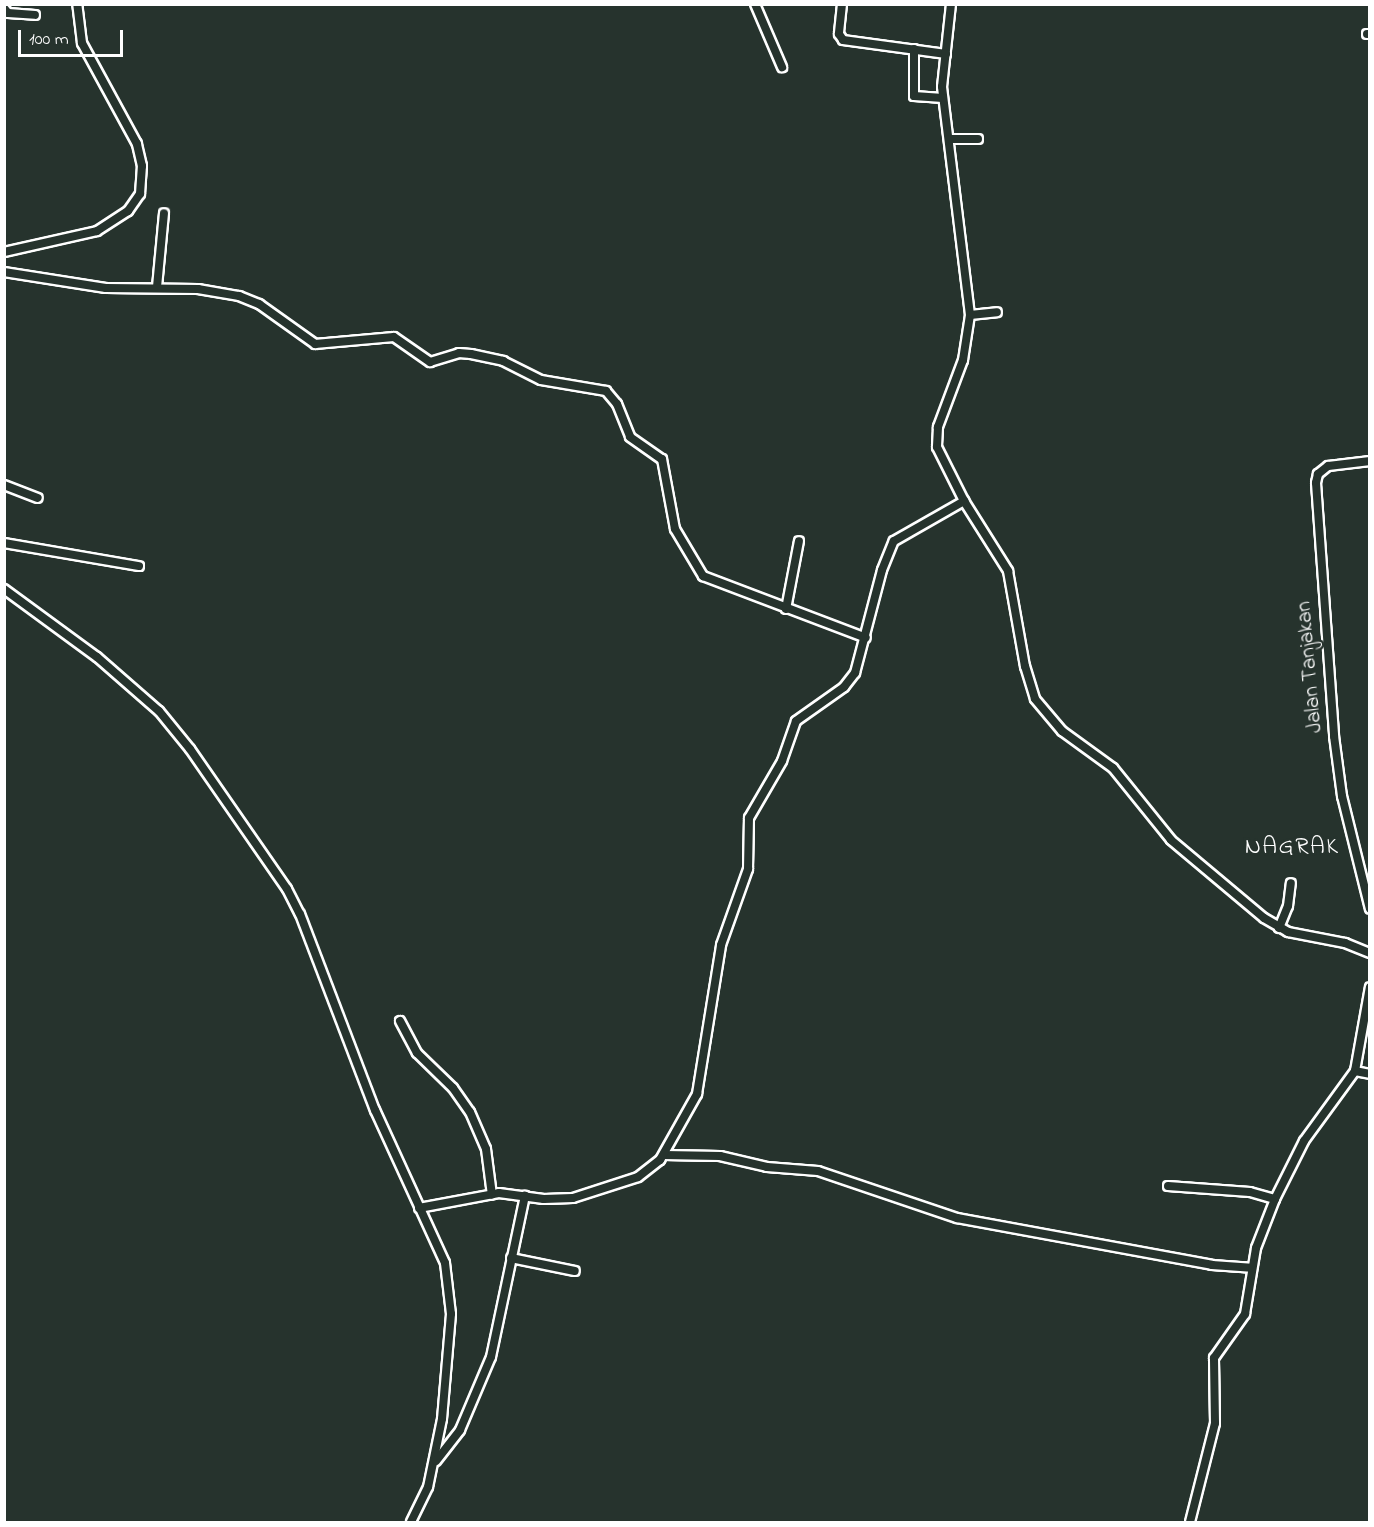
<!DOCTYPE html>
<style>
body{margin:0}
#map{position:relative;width:1374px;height:1527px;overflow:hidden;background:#26332d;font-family:"Indie Flower",sans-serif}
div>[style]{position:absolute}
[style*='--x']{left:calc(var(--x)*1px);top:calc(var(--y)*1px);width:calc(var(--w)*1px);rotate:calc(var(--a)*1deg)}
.roads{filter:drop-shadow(2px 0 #fff) drop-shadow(-2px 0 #fff) drop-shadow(0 2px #fff) drop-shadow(0 -2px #fff)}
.minor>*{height:8px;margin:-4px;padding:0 4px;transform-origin:4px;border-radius:4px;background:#26332d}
span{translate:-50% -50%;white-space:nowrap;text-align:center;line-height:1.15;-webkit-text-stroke:5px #26332d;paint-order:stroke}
.street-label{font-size:21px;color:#fff}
.quarter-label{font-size:24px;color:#fff;letter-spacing:1.5px}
.frame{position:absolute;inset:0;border:6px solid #fff;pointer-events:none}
.scale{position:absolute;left:18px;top:30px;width:105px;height:27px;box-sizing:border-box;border:3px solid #fff;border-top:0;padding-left:8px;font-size:18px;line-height:21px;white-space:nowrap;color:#fff;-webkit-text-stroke:4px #26332d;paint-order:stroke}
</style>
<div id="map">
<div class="roads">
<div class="minor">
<i style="--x:755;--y:4;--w:69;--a:66.8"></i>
<i style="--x:842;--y:4;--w:30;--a:96"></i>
<i style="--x:839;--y:34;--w:7;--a:56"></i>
<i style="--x:843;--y:40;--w:104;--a:7.7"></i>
<i style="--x:951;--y:4;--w:83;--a:96.2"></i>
<i style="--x:942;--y:87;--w:230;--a:83"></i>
<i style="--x:970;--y:315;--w:46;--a:98.8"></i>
<i style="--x:963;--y:360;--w:72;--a:110.5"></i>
<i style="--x:938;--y:427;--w:20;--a:93"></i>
<i style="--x:937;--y:447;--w:60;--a:63.4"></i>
<i style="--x:964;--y:501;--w:83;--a:57.8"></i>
<i style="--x:1008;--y:571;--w:97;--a:79.9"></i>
<i style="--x:1025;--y:666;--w:34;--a:73"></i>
<i style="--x:1035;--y:699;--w:42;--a:49.8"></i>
<i style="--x:1062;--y:731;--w:63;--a:36"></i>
<i style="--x:1113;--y:768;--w:92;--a:51.1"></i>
<i style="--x:1171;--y:840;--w:121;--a:40"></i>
<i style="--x:1264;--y:918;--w:28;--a:30"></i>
<i style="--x:1288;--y:932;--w:58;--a:10.9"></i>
<i style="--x:1345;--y:943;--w:27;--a:22"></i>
<i style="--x:4;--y:8;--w:6;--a:51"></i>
<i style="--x:8;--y:13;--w:27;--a:4"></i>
<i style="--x:1367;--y:34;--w:3;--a:0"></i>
<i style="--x:914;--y:49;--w:47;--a:90"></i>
<i style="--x:914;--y:96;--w:29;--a:4"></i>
<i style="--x:949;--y:139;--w:29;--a:0"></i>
<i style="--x:4;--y:252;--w:95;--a:-12.7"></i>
<i style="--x:97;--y:231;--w:37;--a:-33"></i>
<i style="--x:128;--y:211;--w:21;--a:-55"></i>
<i style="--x:140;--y:194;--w:28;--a:-86"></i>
<i style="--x:142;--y:166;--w:23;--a:-103"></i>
<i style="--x:137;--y:144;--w:115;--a:-118.6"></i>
<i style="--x:82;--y:43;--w:39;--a:-97"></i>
<i style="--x:4;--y:272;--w:103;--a:8.9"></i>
<i style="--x:106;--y:288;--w:92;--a:0.6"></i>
<i style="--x:198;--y:289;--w:42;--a:9.7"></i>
<i style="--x:239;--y:296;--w:22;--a:22"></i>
<i style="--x:259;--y:304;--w:69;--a:35.5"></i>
<i style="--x:315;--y:344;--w:79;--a:-5.1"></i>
<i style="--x:394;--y:337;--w:44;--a:34.8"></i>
<i style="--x:430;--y:362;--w:30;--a:-17"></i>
<i style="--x:459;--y:353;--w:12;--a:5"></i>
<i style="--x:471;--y:354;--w:33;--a:12"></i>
<i style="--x:503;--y:361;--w:42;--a:26.6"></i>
<i style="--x:541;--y:380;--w:66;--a:9.6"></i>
<i style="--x:606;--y:391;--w:17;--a:50"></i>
<i style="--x:617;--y:404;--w:35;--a:68"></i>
<i style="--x:630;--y:437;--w:39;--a:35"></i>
<i style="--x:662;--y:459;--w:71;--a:79.5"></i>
<i style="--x:675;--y:529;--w:55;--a:59.2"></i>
<i style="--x:703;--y:576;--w:174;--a:20.8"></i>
<i style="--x:157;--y:287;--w:74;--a:-84.6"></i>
<i style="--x:970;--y:315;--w:27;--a:-6"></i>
<i style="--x:1370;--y:461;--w:42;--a:173.2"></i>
<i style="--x:1328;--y:466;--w:13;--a:141"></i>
<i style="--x:1318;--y:474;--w:9;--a:103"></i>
<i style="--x:1316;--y:483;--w:254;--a:85.9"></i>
<i style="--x:1334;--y:736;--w:61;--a:82.4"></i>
<i style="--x:1342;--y:796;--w:116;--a:76.1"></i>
<i style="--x:4;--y:485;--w:36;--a:21"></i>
<i style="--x:4;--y:543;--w:137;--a:9.7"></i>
<i style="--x:4;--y:589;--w:115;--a:36.2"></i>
<i style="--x:97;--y:657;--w:82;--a:41.1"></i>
<i style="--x:159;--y:711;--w:49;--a:50.8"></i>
<i style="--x:190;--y:749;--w:170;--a:55.3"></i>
<i style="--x:287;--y:889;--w:28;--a:63"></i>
<i style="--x:300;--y:914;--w:210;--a:69.1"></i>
<i style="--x:375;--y:1110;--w:168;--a:65.4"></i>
<i style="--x:445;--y:1263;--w:51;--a:83.3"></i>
<i style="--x:451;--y:1314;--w:105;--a:94.9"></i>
<i style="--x:442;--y:1419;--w:69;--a:101.6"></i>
<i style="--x:428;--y:1487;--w:39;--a:116"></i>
<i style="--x:786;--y:609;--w:69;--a:-79.2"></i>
<i style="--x:1279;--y:928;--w:24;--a:-68"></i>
<i style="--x:1288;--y:906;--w:23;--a:-83"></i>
<i style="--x:400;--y:1021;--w:36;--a:62"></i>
<i style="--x:417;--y:1053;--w:50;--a:44.2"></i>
<i style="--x:453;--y:1088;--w:29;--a:55"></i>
<i style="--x:470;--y:1112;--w:40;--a:66.6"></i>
<i style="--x:486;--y:1149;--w:46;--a:82.6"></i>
<i style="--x:1355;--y:1071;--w:15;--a:11"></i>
<i style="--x:664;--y:1155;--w:56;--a:1"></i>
<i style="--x:720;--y:1156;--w:48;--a:13.2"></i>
<i style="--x:767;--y:1167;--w:51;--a:4.5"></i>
<i style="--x:818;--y:1171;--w:147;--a:18.7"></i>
<i style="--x:957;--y:1218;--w:259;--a:10.4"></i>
<i style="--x:1212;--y:1265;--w:39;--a:4"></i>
<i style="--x:1168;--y:1186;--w:82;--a:4.2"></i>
<i style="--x:1250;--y:1192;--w:26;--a:16"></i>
<i style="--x:419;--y:1208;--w:81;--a:-10.6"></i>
<i style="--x:499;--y:1193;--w:45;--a:7.6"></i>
<i style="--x:544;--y:1199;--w:29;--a:-2"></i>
<i style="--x:573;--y:1198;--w:68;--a:-17.9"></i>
<i style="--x:638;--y:1177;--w:28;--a:-38"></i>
<i style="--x:660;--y:1160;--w:76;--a:-60.7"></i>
<i style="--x:697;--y:1094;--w:151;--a:-80.8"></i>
<i style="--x:721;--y:945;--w:81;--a:-70.4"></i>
<i style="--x:748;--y:869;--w:51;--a:-88.9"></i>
<i style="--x:749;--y:818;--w:66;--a:-59.9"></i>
<i style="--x:782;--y:761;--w:42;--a:-70.7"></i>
<i style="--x:796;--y:721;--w:59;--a:-35.3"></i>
<i style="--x:844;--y:687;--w:18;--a:-52"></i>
<i style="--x:855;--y:673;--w:106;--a:-75.3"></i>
<i style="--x:882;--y:570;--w:31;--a:-68"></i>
<i style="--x:894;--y:541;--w:81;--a:-29.7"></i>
<i style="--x:511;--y:1258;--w:65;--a:11.5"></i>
<i style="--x:436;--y:1461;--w:39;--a:-52"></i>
<i style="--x:460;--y:1430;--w:79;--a:-67"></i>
<i style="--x:491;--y:1357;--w:165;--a:-78.1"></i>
<i style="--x:1190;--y:1522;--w:102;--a:-75.8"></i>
<i style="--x:1215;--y:1423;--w:65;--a:-90.9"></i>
<i style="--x:1214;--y:1358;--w:54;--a:-54.8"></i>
<i style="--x:1245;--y:1314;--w:67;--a:-80.5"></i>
<i style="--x:1256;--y:1248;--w:53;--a:-68.8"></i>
<i style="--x:1275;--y:1199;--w:65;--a:-63.4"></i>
<i style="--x:1304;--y:1141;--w:87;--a:-53.9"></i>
<i style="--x:1355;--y:1071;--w:85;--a:-79.9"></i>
</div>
</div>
<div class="street-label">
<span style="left:1310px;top:667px;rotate:-95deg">Jalan Tanjakan</span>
</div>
<div class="quarter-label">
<span style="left:1292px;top:848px">NAGRAK</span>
</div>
<div class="frame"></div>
<div class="scale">100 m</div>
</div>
